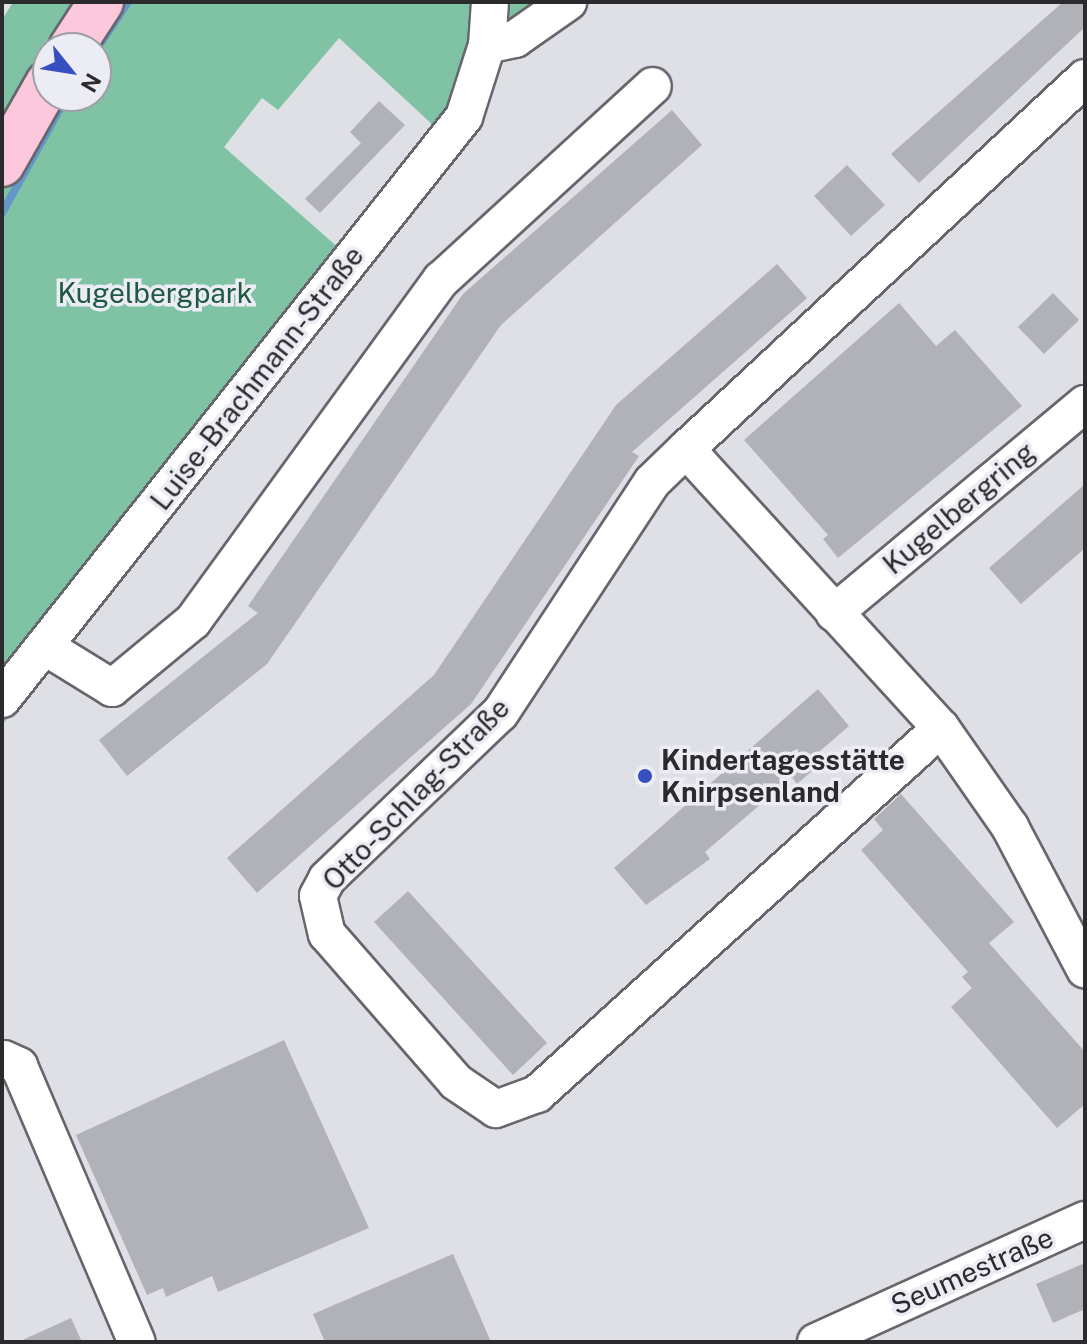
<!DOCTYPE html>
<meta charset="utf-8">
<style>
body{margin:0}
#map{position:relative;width:1087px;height:1344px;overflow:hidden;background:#dfdfe6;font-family:"Public Sans",sans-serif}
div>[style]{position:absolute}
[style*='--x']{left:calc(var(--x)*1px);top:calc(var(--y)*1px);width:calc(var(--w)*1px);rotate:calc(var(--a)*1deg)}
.green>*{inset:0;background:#7fc3a4}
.stream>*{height:8px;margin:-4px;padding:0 4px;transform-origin:4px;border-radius:4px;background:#6297c8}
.building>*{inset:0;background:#b1b1b8}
.roads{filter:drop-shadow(2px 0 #67666d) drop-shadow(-2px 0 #67666d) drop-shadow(0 2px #67666d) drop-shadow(0 -2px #67666d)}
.minor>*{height:36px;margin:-18px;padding:0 18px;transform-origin:18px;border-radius:18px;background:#fff}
.major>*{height:44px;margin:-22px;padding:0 22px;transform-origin:22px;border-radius:22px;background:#fbc9db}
.dots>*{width:22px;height:22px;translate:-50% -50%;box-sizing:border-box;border:4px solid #ececf4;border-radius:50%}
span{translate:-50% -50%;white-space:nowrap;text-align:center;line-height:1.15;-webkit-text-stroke:7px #ececf4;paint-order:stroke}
.park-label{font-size:28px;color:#1e5a43}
.street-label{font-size:28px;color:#2b2b2e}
.poi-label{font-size:28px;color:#2b2b2e;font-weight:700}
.left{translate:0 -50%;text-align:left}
.frame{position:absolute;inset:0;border:4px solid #2b2b2e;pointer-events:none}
.north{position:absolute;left:32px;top:32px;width:80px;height:80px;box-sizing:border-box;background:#ececf4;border:2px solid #9f9fa5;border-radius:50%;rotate:120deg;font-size:22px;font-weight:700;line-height:32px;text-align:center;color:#2b2b2e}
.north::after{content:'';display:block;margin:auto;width:28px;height:36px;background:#364fc1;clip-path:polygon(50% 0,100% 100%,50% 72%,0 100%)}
</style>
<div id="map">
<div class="green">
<i style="clip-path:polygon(evenodd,13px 2px,539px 2px,513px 18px,489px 102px,462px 152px,339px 38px,278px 110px,262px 98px,224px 147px,366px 272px,2px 725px,2px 20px,13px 2px,48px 48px,96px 48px,96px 96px,48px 96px,48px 48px)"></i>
</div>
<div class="stream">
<i style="--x:96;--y:50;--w:58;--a:-56.3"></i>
<i style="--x:2;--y:213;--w:134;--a:-60.9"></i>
</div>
<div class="building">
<i style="clip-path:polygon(1063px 2px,1085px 2px,1085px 27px,919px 183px,891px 154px)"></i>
<i style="clip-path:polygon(379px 101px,405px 125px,320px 213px,305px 199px,361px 143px,350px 132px)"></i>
<i style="clip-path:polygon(672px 110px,702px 145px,501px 325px,267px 664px,127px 776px,99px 740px,258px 613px,248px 606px,463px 294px)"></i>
<i style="clip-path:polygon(847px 165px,885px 205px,851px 236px,814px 196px)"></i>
<i style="clip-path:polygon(777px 264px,807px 298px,632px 452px,639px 456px,471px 704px,257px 893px,227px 858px,434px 675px,616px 405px)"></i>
<i style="clip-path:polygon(1053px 293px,1079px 320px,1044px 354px,1018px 327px)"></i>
<i style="clip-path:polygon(899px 303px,936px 346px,955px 330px,1022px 406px,838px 558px,823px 539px,828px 535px,744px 440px)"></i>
<i style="clip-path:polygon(1085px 484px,1085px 548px,1021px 604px,989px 568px)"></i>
<i style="clip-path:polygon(818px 689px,849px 726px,813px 757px,820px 764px,797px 784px,792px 777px,705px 852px,710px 859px,646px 905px,614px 868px)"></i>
<i style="clip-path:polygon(901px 794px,1014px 922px,989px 943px,1085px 1052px,1085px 1104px,1057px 1128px,951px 1007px,972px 988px,962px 977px,968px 972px,861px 850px,883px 830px,874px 819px)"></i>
<i style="clip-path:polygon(408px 891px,547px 1043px,513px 1075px,374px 922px)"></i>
<i style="clip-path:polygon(284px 1040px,369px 1228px,218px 1292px,212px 1276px,166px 1297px,163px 1288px,147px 1295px,76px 1135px)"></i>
<i style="clip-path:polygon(453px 1254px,491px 1342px,325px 1342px,313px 1314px)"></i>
<i style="clip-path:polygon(1085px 1263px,1085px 1309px,1053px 1323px,1036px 1284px)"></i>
<i style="clip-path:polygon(71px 1318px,82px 1342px,18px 1342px)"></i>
</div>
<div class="roads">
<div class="minor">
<i style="--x:487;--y:45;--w:29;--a:-12"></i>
<i style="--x:515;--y:39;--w:65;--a:-34.9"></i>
<i style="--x:1085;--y:78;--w:545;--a:137.08"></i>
<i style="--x:686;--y:449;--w:378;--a:47.6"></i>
<i style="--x:941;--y:728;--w:121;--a:55.1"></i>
<i style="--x:1010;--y:827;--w:161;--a:62.2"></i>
<i style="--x:686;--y:449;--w:47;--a:135.9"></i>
<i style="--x:652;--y:482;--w:277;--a:123.3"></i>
<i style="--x:500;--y:713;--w:240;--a:136.2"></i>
<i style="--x:327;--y:879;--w:19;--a:118"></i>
<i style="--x:318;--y:896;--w:39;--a:77"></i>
<i style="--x:327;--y:934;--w:196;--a:48.9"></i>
<i style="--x:456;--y:1082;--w:48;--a:34"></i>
<i style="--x:496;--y:1109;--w:44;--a:-20.1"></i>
<i style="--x:537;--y:1094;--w:545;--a:-42.17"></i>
<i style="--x:834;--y:613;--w:327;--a:-39.8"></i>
<i style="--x:44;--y:646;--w:80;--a:31.7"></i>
<i style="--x:112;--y:688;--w:105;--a:-39.6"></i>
<i style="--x:193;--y:621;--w:422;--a:-54"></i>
<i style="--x:441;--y:280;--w:287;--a:-42.5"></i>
<i style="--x:2;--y:699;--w:743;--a:-51.56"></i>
<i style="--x:464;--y:117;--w:76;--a:-72.3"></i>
<i style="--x:487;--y:45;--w:43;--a:-86"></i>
<i style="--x:4;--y:1059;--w:17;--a:25"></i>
<i style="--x:19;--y:1066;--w:300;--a:66.9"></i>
<i style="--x:816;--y:1342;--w:295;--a:-24.4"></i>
</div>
<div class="major">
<i style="--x:71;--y:48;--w:55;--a:-56.9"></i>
<i style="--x:2;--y:164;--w:93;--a:-60.4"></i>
</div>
</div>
<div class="dots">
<i style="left:645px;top:776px;background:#364fc1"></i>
</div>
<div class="park-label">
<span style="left:155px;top:293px">Kugelbergpark</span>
</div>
<div class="street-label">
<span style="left:257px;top:378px;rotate:-52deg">Luise-Brachmann-Straße</span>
<span style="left:959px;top:508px;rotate:-40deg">Kugelbergring</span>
<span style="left:416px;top:794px;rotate:-46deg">Otto-Schlag-Straße</span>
<span style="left:972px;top:1271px;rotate:-24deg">Seumestraße</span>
</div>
<div class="poi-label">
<span class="left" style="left:661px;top:776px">Kindertagesstätte<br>Knirpsenland</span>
</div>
<div class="frame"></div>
<div class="north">N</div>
</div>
